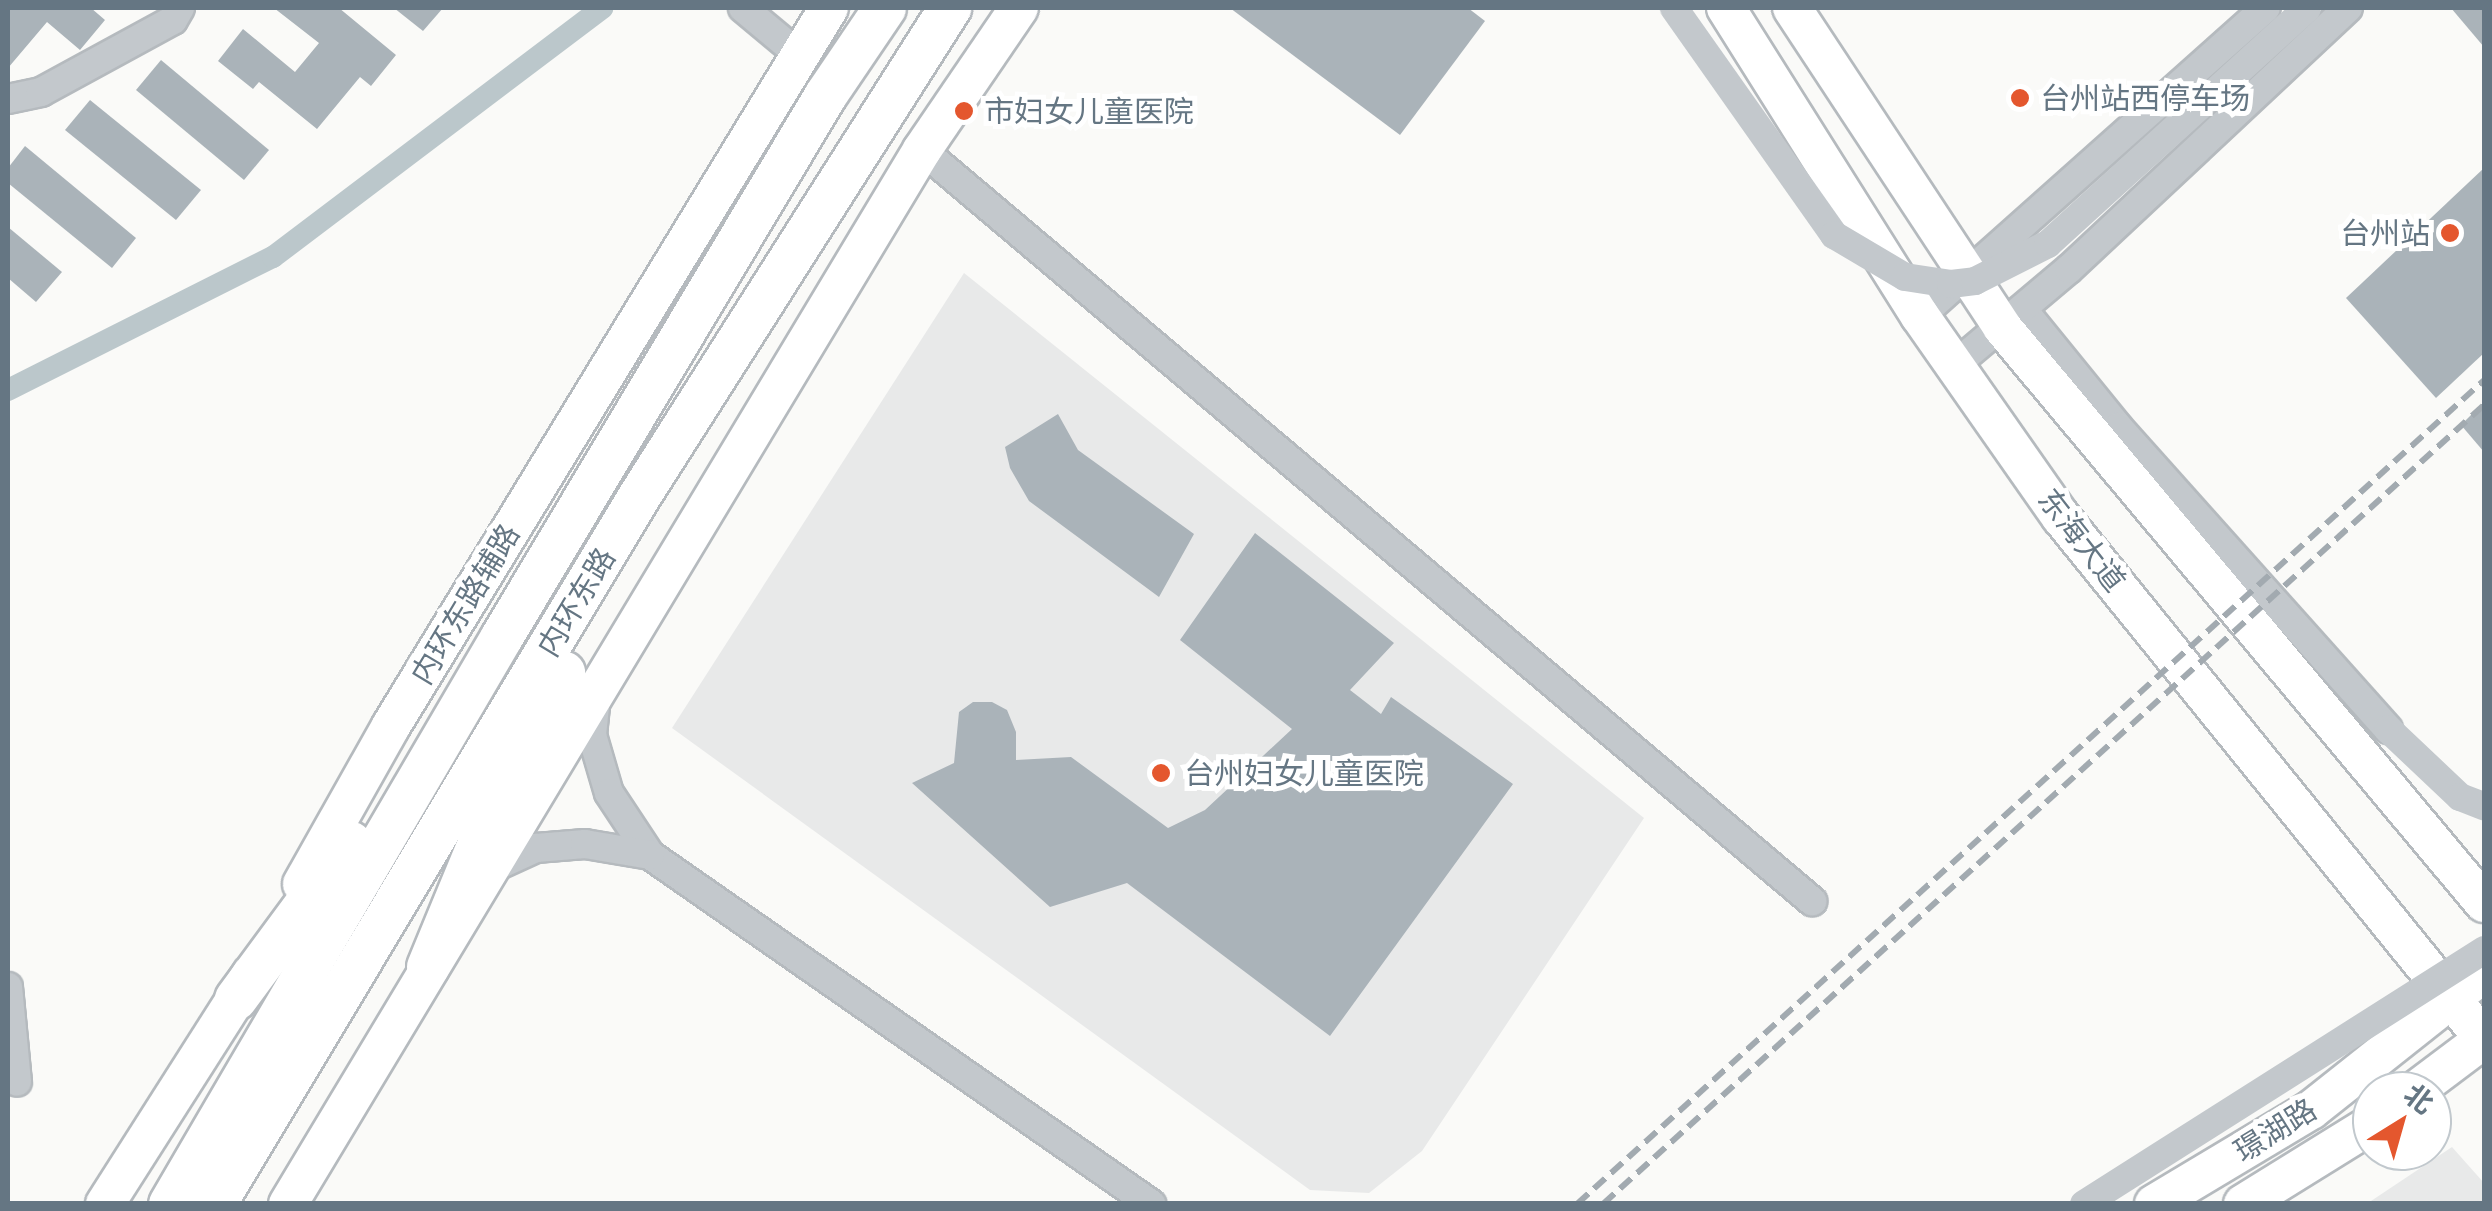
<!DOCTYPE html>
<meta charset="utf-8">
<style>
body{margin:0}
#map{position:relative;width:2492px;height:1211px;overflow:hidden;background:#fafaf8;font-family:"Titillium Web","Noto Sans SC",sans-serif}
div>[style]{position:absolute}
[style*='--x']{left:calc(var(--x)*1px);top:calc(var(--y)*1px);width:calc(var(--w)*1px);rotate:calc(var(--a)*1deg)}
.built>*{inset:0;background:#e8e9e9}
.canal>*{height:22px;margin:-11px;padding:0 11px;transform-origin:11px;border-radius:11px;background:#bbc7cb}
.building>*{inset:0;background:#aab3b9}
.roads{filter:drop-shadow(2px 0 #b5babe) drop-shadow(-2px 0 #b5babe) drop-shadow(0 2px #b5babe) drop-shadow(0 -2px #b5babe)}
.minor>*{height:28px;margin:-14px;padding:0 14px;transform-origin:14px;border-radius:14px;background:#c3c8cc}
.major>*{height:38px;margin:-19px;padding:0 19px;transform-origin:19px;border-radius:19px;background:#fff}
.highway>*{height:42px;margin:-21px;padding:0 21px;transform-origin:21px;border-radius:21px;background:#fff}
.rail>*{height:6px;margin-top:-3px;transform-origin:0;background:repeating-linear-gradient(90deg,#a2aab0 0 15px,transparent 0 23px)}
.minor-bridge>*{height:28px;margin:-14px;padding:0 14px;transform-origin:14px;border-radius:14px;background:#c3c8cc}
.dots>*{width:28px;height:28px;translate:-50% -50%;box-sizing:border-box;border:5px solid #fff;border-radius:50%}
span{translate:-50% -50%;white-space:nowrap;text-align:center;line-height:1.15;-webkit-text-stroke:10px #fff;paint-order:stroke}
.poi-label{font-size:30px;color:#657683}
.left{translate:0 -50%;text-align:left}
.right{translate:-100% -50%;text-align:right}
.street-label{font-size:30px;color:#657683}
.frame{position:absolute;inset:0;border:10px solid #657683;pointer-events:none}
.north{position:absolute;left:2352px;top:1071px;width:100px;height:100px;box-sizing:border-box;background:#fff;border:2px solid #c1c8cd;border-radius:50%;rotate:37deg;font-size:28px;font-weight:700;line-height:40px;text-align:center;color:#657683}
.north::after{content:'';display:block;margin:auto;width:35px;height:45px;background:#e4572e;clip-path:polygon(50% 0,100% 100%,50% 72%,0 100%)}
</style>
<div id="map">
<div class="built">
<i style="clip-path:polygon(964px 273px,1644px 818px,1422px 1151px,1369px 1193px,1310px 1190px,672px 728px)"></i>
<i style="clip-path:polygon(2452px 1147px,2484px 1183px,2484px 1203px,2368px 1203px)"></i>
</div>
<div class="canal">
<i style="--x:8;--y:390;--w:297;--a:-26.7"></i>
<i style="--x:273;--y:257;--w:413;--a:-37.1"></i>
</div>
<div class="building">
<i style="clip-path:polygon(8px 8px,91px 8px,105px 20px,80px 50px,47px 22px,8px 68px)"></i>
<i style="clip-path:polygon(274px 8px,339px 8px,396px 55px,371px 86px,360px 77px,317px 129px,259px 82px,253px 89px,218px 61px,243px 29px,295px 72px,319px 43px)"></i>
<i style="clip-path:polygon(394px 8px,443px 8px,423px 31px)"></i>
<i style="clip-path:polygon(1230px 8px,1468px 8px,1485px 21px,1400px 135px)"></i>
<i style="clip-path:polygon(2451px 8px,2484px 8px,2484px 47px)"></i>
<i style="clip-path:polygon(161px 60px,269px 150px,244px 180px,136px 90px)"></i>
<i style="clip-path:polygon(90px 100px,201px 190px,176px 220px,65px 130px)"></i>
<i style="clip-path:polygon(25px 146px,136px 238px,112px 268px,8px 183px,8px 168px)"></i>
<i style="clip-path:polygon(2484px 168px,2484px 353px,2436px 398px,2346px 298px)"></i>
<i style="clip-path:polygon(8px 227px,62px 272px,36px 302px,8px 278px)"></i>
<i style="clip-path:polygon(2484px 402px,2484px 452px,2461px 425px)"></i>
<i style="clip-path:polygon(1058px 414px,1078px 450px,1194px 534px,1159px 597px,1029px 501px,1010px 468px,1005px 447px)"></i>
<i style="clip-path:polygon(1255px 533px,1394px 643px,1350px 690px,1381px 714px,1391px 697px,1513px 784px,1330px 1036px,1127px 883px,1050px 907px,912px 783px,954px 763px,959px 712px,973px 702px,992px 702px,1007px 710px,1016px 732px,1016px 760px,1071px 757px,1168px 828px,1205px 810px,1292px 729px,1180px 640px)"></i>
</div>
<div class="roads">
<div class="minor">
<i style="--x:743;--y:8;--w:70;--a:39.8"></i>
<i style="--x:8;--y:99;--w:34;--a:-12"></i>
<i style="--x:41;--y:92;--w:150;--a:-28.6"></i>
<i style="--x:173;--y:20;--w:14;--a:-60"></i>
<i style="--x:922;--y:150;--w:1165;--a:40.16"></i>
<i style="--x:2023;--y:310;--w:151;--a:50.9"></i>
<i style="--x:2118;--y:427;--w:405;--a:48.2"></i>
<i style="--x:1920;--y:316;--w:463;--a:-41.7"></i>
<i style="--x:1956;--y:364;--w:148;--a:-40.1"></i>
<i style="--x:2069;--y:269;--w:382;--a:-43.1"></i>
<i style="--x:596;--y:697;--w:38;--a:96"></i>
<i style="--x:592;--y:735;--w:60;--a:73.7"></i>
<i style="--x:609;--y:793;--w:74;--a:56.5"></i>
<i style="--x:650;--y:855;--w:611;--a:34.86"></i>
<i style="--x:490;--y:869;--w:51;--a:-24.5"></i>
<i style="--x:536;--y:848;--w:49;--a:-4.7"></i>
<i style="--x:585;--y:844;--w:66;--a:9.6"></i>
<i style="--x:8;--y:987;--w:95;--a:84.6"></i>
</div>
<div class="major">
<i style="--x:1726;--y:8;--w:364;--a:57.8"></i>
<i style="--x:1920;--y:316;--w:246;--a:55"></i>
<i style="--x:2061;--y:517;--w:672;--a:50.98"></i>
<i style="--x:1792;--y:8;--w:382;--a:56.6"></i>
<i style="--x:2002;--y:327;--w:751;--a:50.08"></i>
<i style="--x:302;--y:884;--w:181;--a:-60.6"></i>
<i style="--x:391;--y:726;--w:841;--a:-58.62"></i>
<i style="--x:2415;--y:1091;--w:86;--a:-37"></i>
<i style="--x:105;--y:1204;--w:272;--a:-57.5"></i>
<i style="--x:288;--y:1204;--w:1230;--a:-58.97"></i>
<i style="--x:922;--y:150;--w:172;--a:-55.7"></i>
<i style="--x:2154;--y:1204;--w:183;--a:-30.9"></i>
<i style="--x:2311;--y:1110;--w:221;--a:-38.4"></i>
<i style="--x:2243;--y:1204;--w:152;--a:-31.8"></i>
</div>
<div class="highway">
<i style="--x:428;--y:967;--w:181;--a:-67.6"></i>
<i style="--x:497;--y:800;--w:144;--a:-62.2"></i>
<i style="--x:236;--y:999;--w:194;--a:-53.6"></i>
<i style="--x:170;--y:1204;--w:657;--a:-59.65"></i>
<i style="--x:502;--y:637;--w:631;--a:-59.13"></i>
<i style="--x:826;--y:95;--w:105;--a:-55.9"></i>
<i style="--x:215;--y:1204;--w:824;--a:-59.05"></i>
<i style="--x:639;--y:497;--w:580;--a:-57.54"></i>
</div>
</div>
<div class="rail">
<i style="--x:1577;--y:1204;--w:1225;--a:-42.25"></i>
<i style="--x:1603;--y:1204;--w:1189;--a:-42.21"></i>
</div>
<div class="minor-bridge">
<i style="--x:1674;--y:8;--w:278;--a:54.8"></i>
<i style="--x:1834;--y:235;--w:82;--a:30.6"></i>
<i style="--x:1905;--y:277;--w:47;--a:8.7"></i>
<i style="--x:1951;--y:284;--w:24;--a:-7"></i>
<i style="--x:1975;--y:281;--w:82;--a:-26.9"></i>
<i style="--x:2048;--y:244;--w:350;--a:-42.3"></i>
<i style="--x:2388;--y:729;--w:99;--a:43.4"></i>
<i style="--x:2460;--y:797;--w:26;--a:21"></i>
<i style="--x:2084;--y:1204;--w:474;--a:-32.4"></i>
</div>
<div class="dots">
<i style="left:2020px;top:98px;background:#e4572e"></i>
<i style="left:964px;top:111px;background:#e4572e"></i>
<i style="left:2450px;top:233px;background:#e4572e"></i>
<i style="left:1161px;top:773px;background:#e4572e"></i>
</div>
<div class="poi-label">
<span class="left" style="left:2040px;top:98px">台州站西停车场</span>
<span class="left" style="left:984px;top:111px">市妇女儿童医院</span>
<span class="right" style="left:2430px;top:233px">台州站</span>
<span class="left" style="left:1184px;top:773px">台州妇女儿童医院</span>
</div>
<div class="street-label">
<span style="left:2082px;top:540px;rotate:52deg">东海大道</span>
<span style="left:576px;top:602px;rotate:-59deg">内环东路</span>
<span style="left:465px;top:604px;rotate:-59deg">内环东路辅路</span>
<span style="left:2275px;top:1130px;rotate:-32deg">璟湖路</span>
</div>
<div class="frame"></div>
<div class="north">北</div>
</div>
